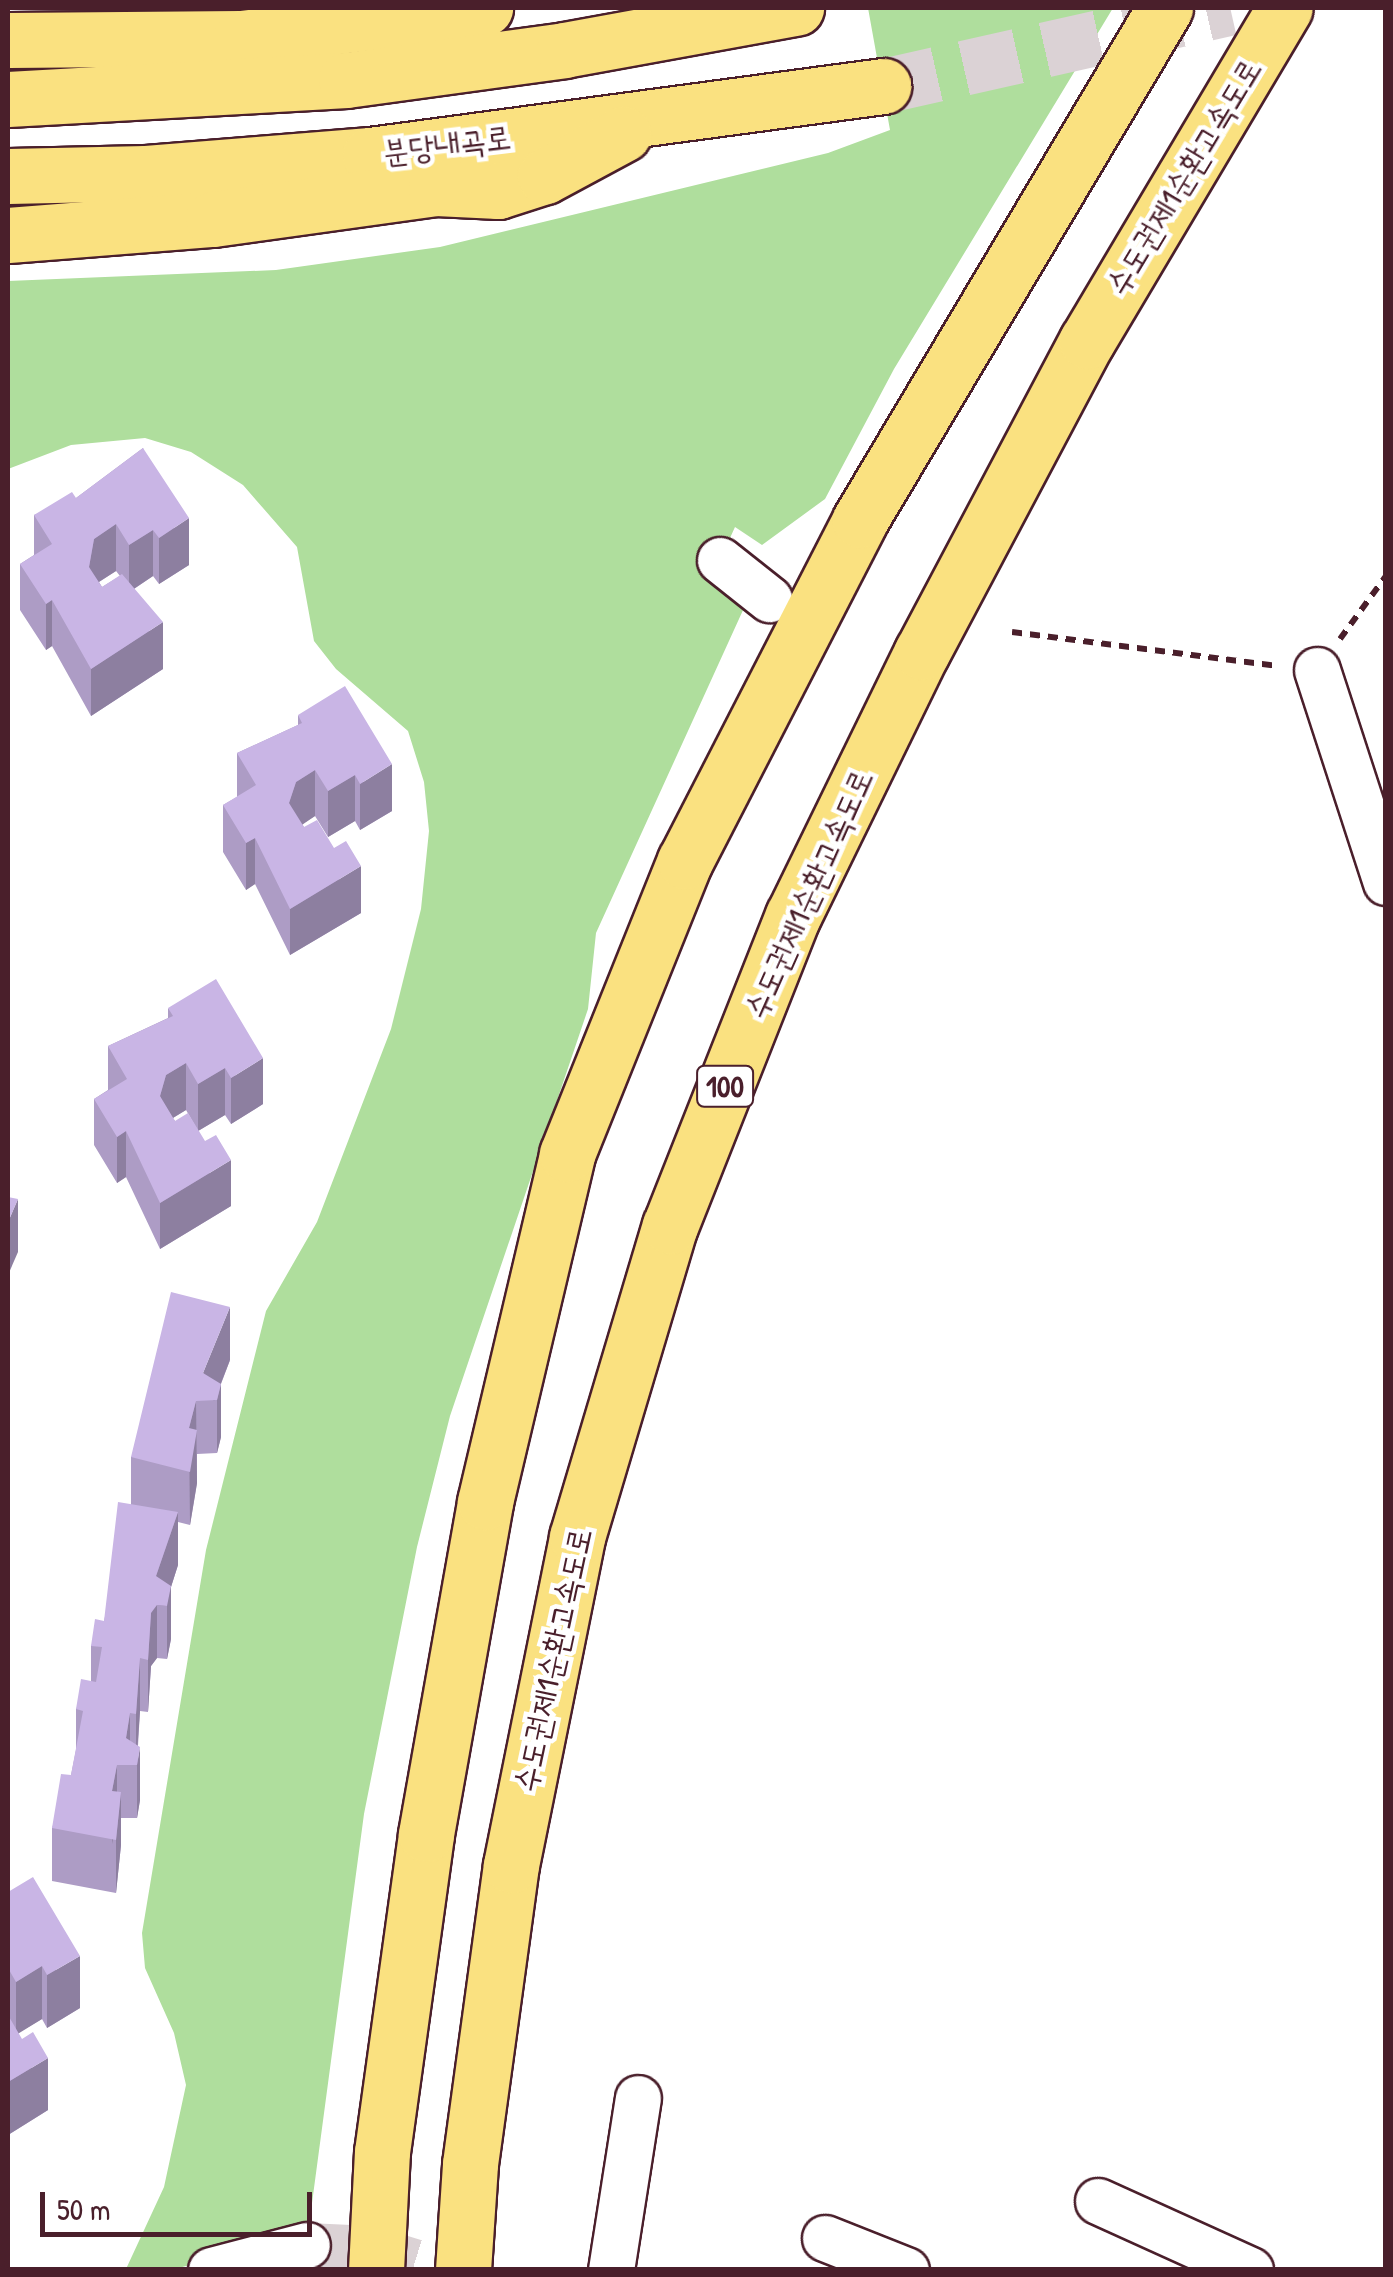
<!DOCTYPE html>
<meta charset="utf-8">
<style>
body{margin:0}
#map{position:relative;width:1393px;height:2277px;overflow:hidden;background:#fff;font-family:"Patrick Hand","Poor Story",sans-serif}
div>[style]{position:absolute}
[style*='--x']{left:calc(var(--x)*1px);top:calc(var(--y)*1px);width:calc(var(--w)*1px);rotate:calc(var(--a)*1deg)}
.green>*{inset:0;background:#afde9d}
.minor-tunnel>*{height:45px;margin-top:-22.5px;transform-origin:0;background:repeating-linear-gradient(90deg,#dbd2d5 0 45px,transparent 0 67px)}
.highway-tunnel>*{height:55px;margin-top:-27.5px;transform-origin:0;background:repeating-linear-gradient(90deg,#dbd2d5 0 55px,transparent 0 83px)}
.path>*{height:6px;margin-top:-3px;transform-origin:0;background:repeating-linear-gradient(90deg,#4a1f2b 0 10px,transparent 0 18px)}
.roads{filter:drop-shadow(2px 0 #4a1f2b) drop-shadow(-2px 0 #4a1f2b) drop-shadow(0 2px #4a1f2b) drop-shadow(0 -2px #4a1f2b)}
.minor>*{height:45px;margin:-22.5px;padding:0 22.5px;transform-origin:22.5px;border-radius:22.5px;background:#fff}
.highway>*{height:55px;margin:-27.5px;padding:0 27.5px;transform-origin:27.5px;border-radius:27.5px;background:#fae180}
.wall>*{inset:0;background:#ad9cc5}
.shaded-wall>*{inset:0;background:#8d7fa0}
.building>*{inset:0;background:#c9b5e5}
span{translate:-50% -50%;white-space:nowrap;text-align:center;line-height:1.15;-webkit-text-stroke:9px #fff;paint-order:stroke}
.shield-label span{padding:2px 8px;background:#fff;border:2px solid;border-radius:8px;-webkit-text-stroke-width:0}
.shield-label{font-size:30px;color:#4a1f2b;font-weight:700}
.street-label{font-size:32px;color:#4a1f2b}
.frame{position:absolute;inset:0;border:10px solid #4a1f2b;pointer-events:none}
.scale{position:absolute;left:40px;top:2192px;width:272px;height:45px;box-sizing:border-box;border:5px solid #4a1f2b;border-top:0;padding-left:12px;font-size:30px;line-height:35px;white-space:nowrap;color:#4a1f2b;-webkit-text-stroke:8px #fff;paint-order:stroke}
</style>
<div id="map">
<div class="green">
<i style="clip-path:polygon(868px 8px,1113px 8px,894px 369px,825px 499px,762px 545px,735px 527px,720px 560px,749px 597px,596px 933px,588px 1009px,450px 1416px,417px 1547px,364px 1814px,308px 2233px,175px 2269px,126px 2269px,164px 2187px,186px 2085px,174px 2033px,145px 1968px,142px 1933px,206px 1550px,266px 1311px,317px 1222px,391px 1029px,421px 909px,429px 831px,424px 782px,408px 731px,336px 669px,314px 641px,297px 547px,243px 485px,191px 452px,145px 438px,71px 445px,8px 469px,8px 281px,276px 270px,440px 247px,828px 153px,890px 130px)"></i>
</div>
<div class="minor-tunnel">
<i style="--x:307;--y:2245;--w:65;--a:2.6"></i>
<i style="--x:372;--y:2248;--w:75;--a:17"></i>
</div>
<div class="highway-tunnel">
<i style="--x:883;--y:86;--w:356;--a:-12.7"></i>
</div>
<div class="path">
<i style="--x:1012;--y:632;--w:269;--a:7.3"></i>
<i style="--x:1340;--y:639;--w:78;--a:-53.9"></i>
</div>
<div class="roads">
<div class="minor">
<i style="--x:720;--y:560;--w:63;--a:38.5"></i>
<i style="--x:1317;--y:670;--w:223;--a:72"></i>
<i style="--x:1098;--y:2201;--w:167;--a:24.4"></i>
<i style="--x:825;--y:2238;--w:87;--a:21.6"></i>
<i style="--x:211;--y:2270;--w:99;--a:-14.6"></i>
<i style="--x:611;--y:2270;--w:174;--a:-81.1"></i>
</div>
<div class="highway">
<i style="--x:8;--y:40;--w:233;--a:-0.5"></i>
<i style="--x:241;--y:38;--w:246;--a:-7"></i>
<i style="--x:8;--y:99;--w:339;--a:-3.2"></i>
<i style="--x:346;--y:80;--w:220;--a:-7.8"></i>
<i style="--x:564;--y:50;--w:236;--a:-10.3"></i>
<i style="--x:8;--y:176;--w:138;--a:-1.2"></i>
<i style="--x:146;--y:173;--w:225;--a:-4.6"></i>
<i style="--x:370;--y:155;--w:518;--a:-7.66"></i>
<i style="--x:8;--y:235;--w:206;--a:-4.5"></i>
<i style="--x:213;--y:219;--w:225;--a:-7.9"></i>
<i style="--x:436;--y:188;--w:62;--a:2.8"></i>
<i style="--x:498;--y:191;--w:49;--a:-17.7"></i>
<i style="--x:545;--y:176;--w:89;--a:-28.3"></i>
<i style="--x:376;--y:2270;--w:118;--a:-87.1"></i>
<i style="--x:382;--y:2152;--w:321;--a:-82.1"></i>
<i style="--x:426;--y:1834;--w:337;--a:-79.9"></i>
<i style="--x:485;--y:1502;--w:358;--a:-76.7"></i>
<i style="--x:567;--y:1154;--w:316;--a:-68.1"></i>
<i style="--x:685;--y:861;--w:383;--a:-62.8"></i>
<i style="--x:860;--y:520;--w:596;--a:-59.22"></i>
<i style="--x:463;--y:2270;--w:106;--a:-86.2"></i>
<i style="--x:470;--y:2164;--w:302;--a:-82.2"></i>
<i style="--x:511;--y:1865;--w:335;--a:-78.6"></i>
<i style="--x:577;--y:1537;--w:325;--a:-73.4"></i>
<i style="--x:670;--y:1226;--w:334;--a:-68.4"></i>
<i style="--x:793;--y:916;--w:294;--a:-64"></i>
<i style="--x:922;--y:652;--w:352;--a:-62.1"></i>
<i style="--x:1087;--y:341;--w:387;--a:-59.3"></i>
</div>
</div>
<div class="wall">
<i style="clip-path:polygon(evenodd,143px 448px,189px 565px,159px 584px,153px 576px,134px 589px,163px 669px,91px 716px,52px 646px,46px 650px,20px 610px,20px 564px,34px 555px,34px 515px,76px 498px,143px 448px,116px 571px,120px 576px,102px 587px,99px 582px,116px 571px)"></i>
<i style="clip-path:polygon(298px 715px,392px 811px,360px 830px,355px 821px,328px 837px,315px 816px,302px 824px,361px 913px,290px 955px,255px 884px,246px 890px,223px 852px,223px 805px,237px 797px,237px 753px,298px 725px)"></i>
<i style="clip-path:polygon(168px 1008px,263px 1104px,231px 1124px,225px 1115px,198px 1131px,186px 1110px,173px 1118px,231px 1206px,160px 1249px,126px 1177px,117px 1183px,94px 1145px,94px 1099px,108px 1090px,108px 1046px,168px 1018px)"></i>
<i style="clip-path:polygon(230px 1360px,221px 1384px,221px 1437px,217px 1453px,197px 1454px,197px 1483px,190px 1525px,178px 1522px,178px 1565px,171px 1587px,171px 1639px,167px 1659px,157px 1658px,151px 1666px,148px 1712px,140px 1711px,138px 1746px,140px 1800px,137px 1818px,121px 1818px,121px 1845px,116px 1893px,52px 1881px,52px 1828px,71px 1775px,76px 1750px,76px 1709px,91px 1681px,91px 1646px,104px 1621px,131px 1504px,131px 1457px)"></i>
<i style="clip-path:polygon(8px 1892px,80px 2008px,47px 2028px,42px 2019px,18px 2033px,48px 2110px,8px 2135px)"></i>
</div>
<div class="shaded-wall">
<i style="clip-path:polygon(189px 518px,189px 565px,159px 584px,159px 538px)"></i>
<i style="clip-path:polygon(116px 524px,116px 571px,94px 585px,89px 567px,94px 539px)"></i>
<i style="clip-path:polygon(153px 530px,153px 576px,129px 592px,129px 545px)"></i>
<i style="clip-path:polygon(52px 600px,52px 646px,46px 650px,46px 604px)"></i>
<i style="clip-path:polygon(163px 622px,163px 669px,91px 716px,91px 669px)"></i>
<i style="clip-path:polygon(392px 764px,392px 811px,360px 830px,360px 784px)"></i>
<i style="clip-path:polygon(315px 770px,315px 816px,296px 829px,289px 803px,296px 782px)"></i>
<i style="clip-path:polygon(355px 775px,355px 821px,328px 837px,328px 791px)"></i>
<i style="clip-path:polygon(255px 838px,255px 884px,246px 890px,246px 843px)"></i>
<i style="clip-path:polygon(361px 866px,361px 913px,290px 955px,290px 909px)"></i>
<i style="clip-path:polygon(263px 1058px,263px 1104px,231px 1124px,231px 1078px)"></i>
<i style="clip-path:polygon(186px 1063px,186px 1110px,166px 1122px,160px 1096px,166px 1075px)"></i>
<i style="clip-path:polygon(225px 1068px,225px 1115px,198px 1131px,198px 1084px)"></i>
<i style="clip-path:polygon(126px 1131px,126px 1177px,117px 1183px,117px 1137px)"></i>
<i style="clip-path:polygon(231px 1160px,231px 1206px,160px 1249px,160px 1203px)"></i>
<i style="clip-path:polygon(18px 1199px,18px 1252px,8px 1275px,8px 1222px)"></i>
<i style="clip-path:polygon(230px 1307px,230px 1360px,214px 1401px,203px 1373px)"></i>
<i style="clip-path:polygon(221px 1384px,221px 1437px,217px 1453px,217px 1400px)"></i>
<i style="clip-path:polygon(196px 1401px,197px 1483px,190px 1525px,189px 1428px)"></i>
<i style="clip-path:polygon(178px 1512px,178px 1565px,171px 1587px,171px 1639px,167px 1659px,167px 1606px,157px 1605px,157px 1658px,151px 1666px,148px 1712px,148px 1660px,151px 1613px,156px 1576px)"></i>
<i style="clip-path:polygon(140px 1658px,140px 1711px,136px 1767px,136px 1714px)"></i>
<i style="clip-path:polygon(130px 1713px,130px 1765px,126px 1738px)"></i>
<i style="clip-path:polygon(140px 1747px,140px 1800px,137px 1818px,137px 1765px)"></i>
<i style="clip-path:polygon(117px 1765px,117px 1818px,112px 1844px,112px 1791px)"></i>
<i style="clip-path:polygon(121px 1792px,121px 1845px,116px 1893px,116px 1840px)"></i>
<i style="clip-path:polygon(80px 1956px,80px 2008px,47px 2028px,47px 1975px)"></i>
<i style="clip-path:polygon(42px 1966px,42px 2019px,16px 2035px,16px 1982px)"></i>
<i style="clip-path:polygon(48px 2058px,48px 2110px,8px 2135px,8px 2082px)"></i>
</div>
<div class="building">
<i style="clip-path:polygon(143px 448px,189px 518px,159px 538px,153px 530px,129px 545px,116px 524px,94px 539px,89px 567px,102px 587px,122px 574px,163px 622px,91px 669px,52px 600px,46px 604px,20px 564px,52px 544px,34px 515px,72px 492px,76px 498px)"></i>
<i style="clip-path:polygon(345px 686px,392px 764px,360px 784px,355px 775px,328px 791px,315px 770px,296px 782px,289px 803px,304px 827px,317px 820px,334px 848px,346px 841px,361px 866px,290px 909px,255px 838px,246px 843px,223px 805px,256px 785px,237px 753px,302px 723px,298px 715px)"></i>
<i style="clip-path:polygon(216px 979px,263px 1058px,231px 1078px,225px 1068px,198px 1084px,186px 1063px,166px 1075px,160px 1096px,175px 1121px,188px 1113px,205px 1141px,216px 1135px,231px 1160px,160px 1203px,126px 1131px,117px 1137px,94px 1099px,127px 1079px,108px 1046px,173px 1016px,168px 1008px)"></i>
<i style="clip-path:polygon(8px 1197px,18px 1199px,8px 1222px)"></i>
<i style="clip-path:polygon(171px 1292px,230px 1307px,203px 1373px,221px 1384px,217px 1400px,196px 1401px,189px 1428px,197px 1430px,190px 1472px,131px 1457px)"></i>
<i style="clip-path:polygon(118px 1502px,178px 1512px,156px 1576px,171px 1586px,167px 1606px,157px 1605px,151px 1613px,148px 1660px,140px 1658px,136px 1714px,130px 1713px,126px 1738px,140px 1747px,137px 1765px,117px 1765px,112px 1791px,121px 1792px,116px 1840px,52px 1828px,61px 1774px,71px 1775px,83px 1711px,76px 1709px,81px 1679px,96px 1682px,102px 1647px,91px 1646px,95px 1619px,104px 1621px)"></i>
<i style="clip-path:polygon(33px 1877px,80px 1956px,47px 1975px,42px 1966px,16px 1982px,8px 1968px,8px 1892px)"></i>
<i style="clip-path:polygon(8px 2015px,22px 2039px,33px 2032px,48px 2058px,8px 2082px)"></i>
</div>
<div class="shield-label">
<span style="left:725px;top:1086px">100</span>
</div>
<div class="street-label">
<span style="left:447px;top:145px;rotate:-7deg">분당내곡로</span>
<span style="left:1184px;top:177px;rotate:-59deg">수도권제1순환고속도로</span>
<span style="left:809px;top:894px;rotate:-66deg">수도권제1순환고속도로</span>
<span style="left:553px;top:1660px;rotate:-78deg">수도권제1순환고속도로</span>
</div>
<div class="frame"></div>
<div class="scale">50 m</div>
</div>
